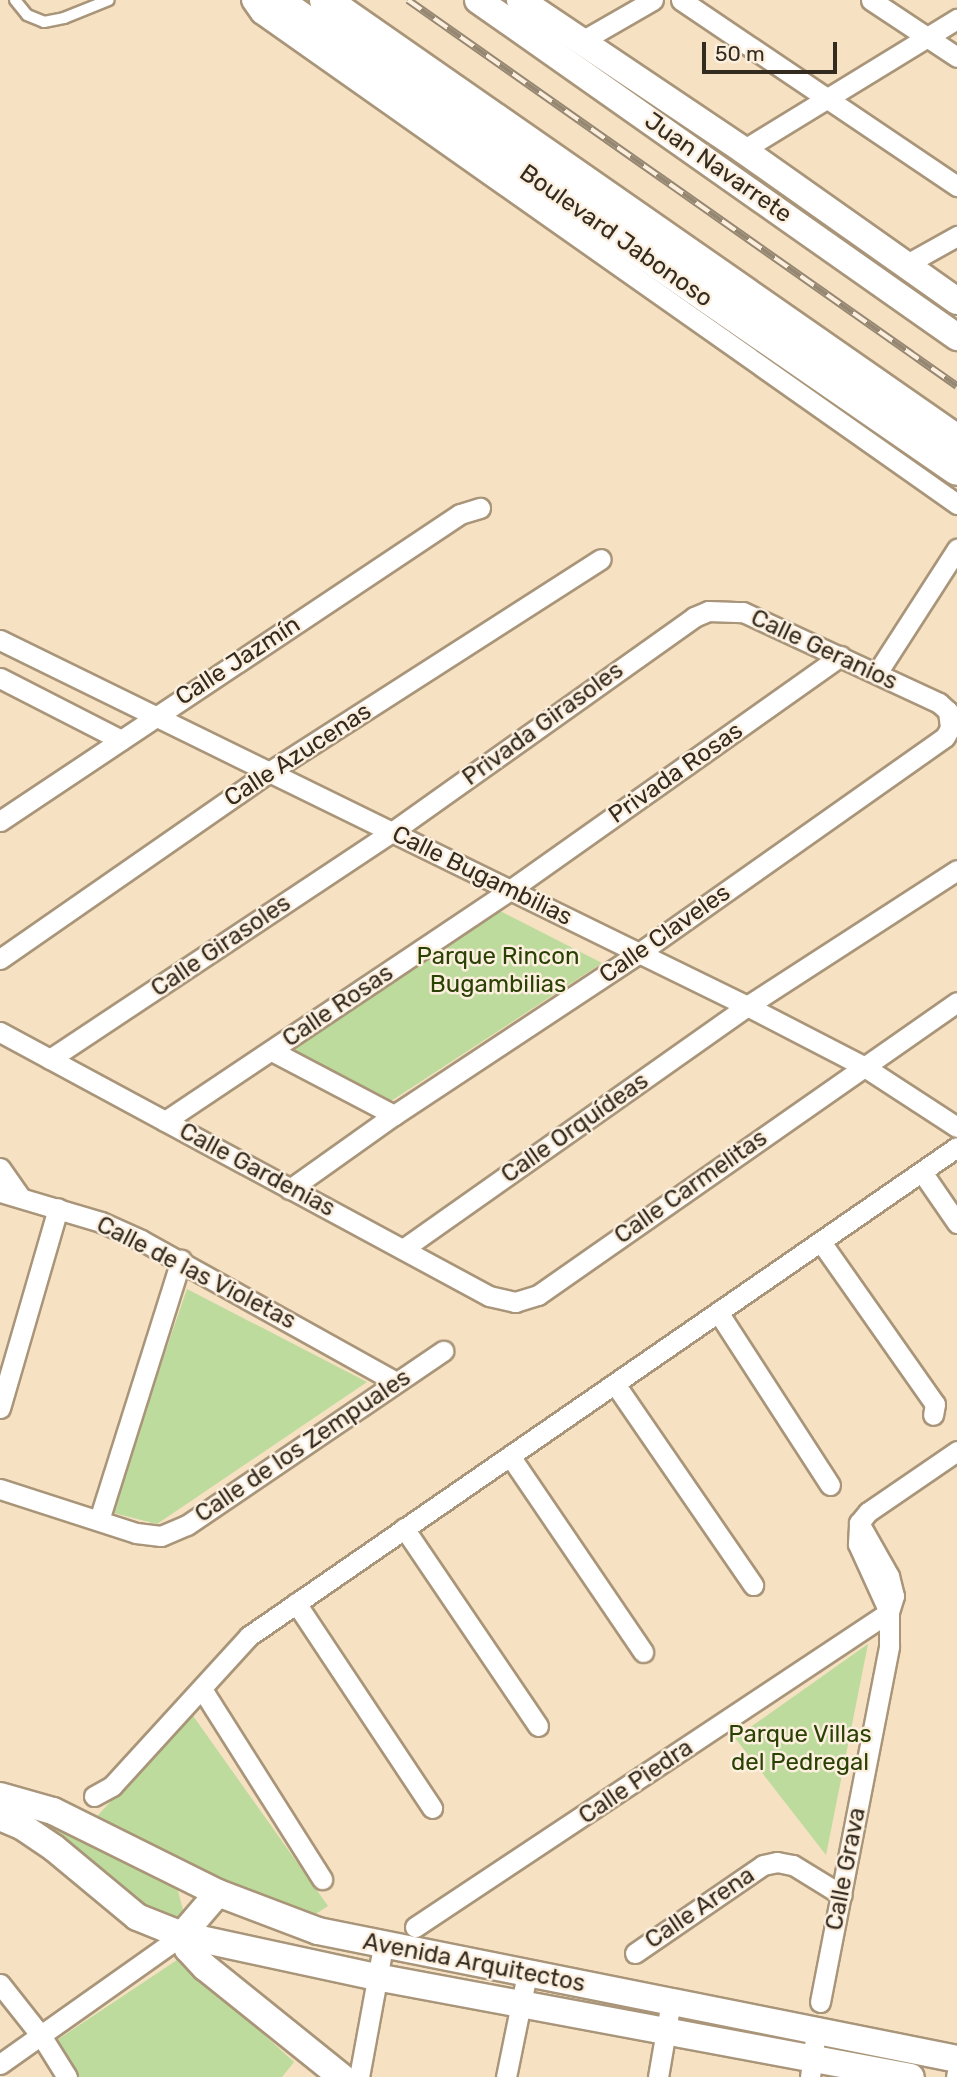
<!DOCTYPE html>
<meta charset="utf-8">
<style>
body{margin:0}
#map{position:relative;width:957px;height:2077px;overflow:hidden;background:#f6e1c3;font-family:Rubik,sans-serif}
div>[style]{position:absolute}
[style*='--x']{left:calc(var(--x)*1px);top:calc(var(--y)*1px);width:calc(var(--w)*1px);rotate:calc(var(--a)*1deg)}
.green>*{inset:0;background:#bcdb9c}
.roads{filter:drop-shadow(2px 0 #a99579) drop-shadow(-2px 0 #a99579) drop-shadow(0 2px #a99579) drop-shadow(0 -2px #a99579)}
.lane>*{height:10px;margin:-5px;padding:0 5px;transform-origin:5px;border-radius:5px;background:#fff}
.street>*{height:19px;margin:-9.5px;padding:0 9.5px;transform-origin:9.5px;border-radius:9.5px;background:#fff}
.secondary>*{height:26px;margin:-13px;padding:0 13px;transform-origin:13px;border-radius:13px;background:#fff}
.primary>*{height:30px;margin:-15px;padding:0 15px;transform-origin:15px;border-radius:15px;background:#fff}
.rail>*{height:8px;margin-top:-4px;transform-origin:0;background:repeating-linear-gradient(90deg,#fcefde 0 16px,#958772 0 32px);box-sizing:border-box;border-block:2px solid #958772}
span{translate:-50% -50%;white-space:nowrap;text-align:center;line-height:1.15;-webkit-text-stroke:5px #fcefde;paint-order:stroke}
.street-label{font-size:24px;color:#332b20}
.park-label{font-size:24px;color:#2a4104}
.scale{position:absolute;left:702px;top:42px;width:135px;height:32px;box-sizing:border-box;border:4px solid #332b20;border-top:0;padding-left:9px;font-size:21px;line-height:24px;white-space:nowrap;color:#332b20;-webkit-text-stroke:5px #fcefde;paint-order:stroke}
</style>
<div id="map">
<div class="green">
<i style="clip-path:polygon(498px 910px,602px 963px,388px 1103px,287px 1049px)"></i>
<i style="clip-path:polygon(187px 1289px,367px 1382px,157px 1524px,110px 1512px)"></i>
<i style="clip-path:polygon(868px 1644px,826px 1855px,735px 1738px)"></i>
<i style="clip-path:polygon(191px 1713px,328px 1906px,305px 1921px,91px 1823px)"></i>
<i style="clip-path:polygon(22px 1819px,52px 1827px,177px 1887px,185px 1918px,178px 1928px,140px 1914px)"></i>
<i style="clip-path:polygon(180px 1958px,294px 2062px,282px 2077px,76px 2077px,54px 2042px)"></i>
</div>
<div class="roads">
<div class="lane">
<i style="--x:15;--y:0;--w:19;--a:51"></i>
<i style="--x:27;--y:15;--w:18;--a:22"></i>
<i style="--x:44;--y:22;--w:20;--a:-11"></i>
<i style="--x:64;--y:18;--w:48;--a:-21.8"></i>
</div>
<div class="street">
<i style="--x:251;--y:0;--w:16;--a:55"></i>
<i style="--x:260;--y:13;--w:853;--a:35.16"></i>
<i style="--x:681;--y:0;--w:333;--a:34"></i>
<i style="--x:871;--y:0;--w:103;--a:33.5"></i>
<i style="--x:580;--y:42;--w:84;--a:-29.9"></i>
<i style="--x:743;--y:150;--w:251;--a:-31.5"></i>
<i style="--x:905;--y:265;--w:60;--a:-29.1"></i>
<i style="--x:0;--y:640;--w:832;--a:26.1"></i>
<i style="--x:747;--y:1006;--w:131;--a:27.3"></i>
<i style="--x:863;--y:1066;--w:112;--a:33"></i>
<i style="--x:877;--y:673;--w:148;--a:-57.2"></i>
<i style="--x:0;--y:678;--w:136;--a:27.1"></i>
<i style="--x:0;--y:821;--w:553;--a:-33.72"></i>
<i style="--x:460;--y:514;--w:21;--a:-17"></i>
<i style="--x:0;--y:959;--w:328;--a:-34.8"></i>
<i style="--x:269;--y:772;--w:394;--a:-32.7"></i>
<i style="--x:0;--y:1032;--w:556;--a:28.36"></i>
<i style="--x:489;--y:1296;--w:27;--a:13"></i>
<i style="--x:515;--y:1302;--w:24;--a:-17"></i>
<i style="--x:538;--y:1295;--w:511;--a:-34.96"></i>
<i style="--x:272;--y:1051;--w:138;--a:27.7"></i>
<i style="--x:50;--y:1059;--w:410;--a:-33.6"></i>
<i style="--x:392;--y:832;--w:371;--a:-35.4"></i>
<i style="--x:694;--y:617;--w:15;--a:-23"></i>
<i style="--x:708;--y:611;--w:35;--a:2"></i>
<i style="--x:743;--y:612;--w:216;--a:24.9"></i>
<i style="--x:939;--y:703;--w:12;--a:42"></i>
<i style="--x:948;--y:711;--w:17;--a:83"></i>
<i style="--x:950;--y:728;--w:10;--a:119"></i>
<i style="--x:945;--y:737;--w:375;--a:144.8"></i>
<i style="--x:639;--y:953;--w:294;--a:146.5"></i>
<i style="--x:394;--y:1115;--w:128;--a:144.6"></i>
<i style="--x:165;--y:1121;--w:415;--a:-33.8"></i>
<i style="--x:510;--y:890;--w:405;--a:-35.3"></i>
<i style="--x:0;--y:1168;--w:35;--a:55"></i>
<i style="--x:922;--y:1172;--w:62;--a:55.5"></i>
<i style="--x:0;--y:1192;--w:105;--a:16.5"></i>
<i style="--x:101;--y:1222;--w:44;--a:24.2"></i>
<i style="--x:141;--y:1240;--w:292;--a:29.1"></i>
<i style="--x:821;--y:1242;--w:198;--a:54.9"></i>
<i style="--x:935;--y:1404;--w:11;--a:100"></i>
<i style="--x:403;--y:1249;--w:421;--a:-35.2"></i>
<i style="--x:747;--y:1006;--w:250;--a:-32.9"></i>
<i style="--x:718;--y:1312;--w:206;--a:57.1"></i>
<i style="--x:615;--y:1384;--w:244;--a:55.5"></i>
<i style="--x:0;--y:1408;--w:208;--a:-73.8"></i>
<i style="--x:510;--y:1456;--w:237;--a:55.8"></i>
<i style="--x:0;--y:1489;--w:143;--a:17.9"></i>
<i style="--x:136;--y:1533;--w:25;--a:7"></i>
<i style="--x:161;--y:1536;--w:28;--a:-23"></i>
<i style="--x:187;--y:1525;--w:310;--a:-34.2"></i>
<i style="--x:99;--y:1520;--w:273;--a:-72.5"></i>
<i style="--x:404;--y:1528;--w:239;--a:55.9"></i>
<i style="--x:296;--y:1603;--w:246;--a:56.4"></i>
<i style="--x:889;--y:1612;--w:75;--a:-114.5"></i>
<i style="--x:858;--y:1544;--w:21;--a:-87"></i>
<i style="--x:859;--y:1523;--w:14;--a:-51"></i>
<i style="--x:868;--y:1512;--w:108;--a:-34.4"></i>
<i style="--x:202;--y:1689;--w:225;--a:57.7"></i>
<i style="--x:94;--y:1796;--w:21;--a:-29"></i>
<i style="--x:112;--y:1786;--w:203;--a:-47.6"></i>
<i style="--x:249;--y:1636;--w:860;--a:-34.63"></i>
<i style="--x:415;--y:1927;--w:569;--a:-33.61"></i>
<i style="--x:635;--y:1953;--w:155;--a:-34.5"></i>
<i style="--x:763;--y:1865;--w:14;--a:-12"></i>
<i style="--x:777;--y:1862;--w:16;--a:11"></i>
<i style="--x:793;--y:1865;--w:57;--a:31.5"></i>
<i style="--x:0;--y:1984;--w:68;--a:51.6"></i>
<i style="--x:42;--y:2037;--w:47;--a:58"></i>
<i style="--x:820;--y:2002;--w:363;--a:-79"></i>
<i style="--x:889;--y:1646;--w:34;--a:-90"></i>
<i style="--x:889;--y:1612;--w:17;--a:-73"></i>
<i style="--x:894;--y:1596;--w:21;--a:-104"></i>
<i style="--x:889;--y:1576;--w:61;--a:-119.5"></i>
<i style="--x:0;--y:2064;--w:223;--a:-35.3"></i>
<i style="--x:359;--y:2077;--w:133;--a:-79.6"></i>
<i style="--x:506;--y:2077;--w:105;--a:-78.5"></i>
<i style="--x:658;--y:2077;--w:77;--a:-80.3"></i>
<i style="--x:810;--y:2077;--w:46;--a:-82.6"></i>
<i style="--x:956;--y:2077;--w:5;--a:-79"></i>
</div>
<div class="secondary">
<i style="--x:478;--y:0;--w:586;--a:35.13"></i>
<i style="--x:520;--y:0;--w:269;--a:33.9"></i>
<i style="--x:743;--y:150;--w:262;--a:35.2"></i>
<i style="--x:0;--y:1796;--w:55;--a:15.8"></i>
<i style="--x:53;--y:1811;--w:184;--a:26.4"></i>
<i style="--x:218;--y:1893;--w:107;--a:20.8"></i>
<i style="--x:318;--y:1931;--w:652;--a:11.33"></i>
<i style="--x:0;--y:1817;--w:25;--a:23"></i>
<i style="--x:23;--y:1827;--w:37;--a:34"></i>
<i style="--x:54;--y:1848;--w:108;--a:39.7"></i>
<i style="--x:137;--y:1917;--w:48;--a:21.8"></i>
<i style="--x:182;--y:1935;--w:198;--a:12.2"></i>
<i style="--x:376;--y:1977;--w:544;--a:10.59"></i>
<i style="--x:182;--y:1935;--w:15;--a:67"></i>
<i style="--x:188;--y:1949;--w:25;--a:47"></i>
<i style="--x:205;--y:1967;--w:176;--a:38.8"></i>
<i style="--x:182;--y:1935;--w:55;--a:-49.4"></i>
</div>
<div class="primary">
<i style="--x:276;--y:0;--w:827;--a:34.61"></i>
<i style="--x:325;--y:0;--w:770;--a:34.85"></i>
</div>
</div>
<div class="rail">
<i style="--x:408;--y:0;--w:671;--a:35.11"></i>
</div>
<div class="street-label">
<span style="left:718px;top:168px;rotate:35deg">Juan Navarrete</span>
<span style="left:616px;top:236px;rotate:35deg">Boulevard Jabonoso</span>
<span style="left:824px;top:650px;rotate:25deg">Calle Geranios</span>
<span style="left:238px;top:661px;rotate:-33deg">Calle Jazmín</span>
<span style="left:543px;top:724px;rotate:-36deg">Privada Girasoles</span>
<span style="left:298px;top:755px;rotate:-33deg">Calle Azucenas</span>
<span style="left:676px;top:773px;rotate:-35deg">Privada Rosas</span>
<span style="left:482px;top:876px;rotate:26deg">Calle Bugambilias</span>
<span style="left:665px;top:934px;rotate:-35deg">Calle Claveles</span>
<span style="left:221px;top:946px;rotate:-34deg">Calle Girasoles</span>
<span style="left:338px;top:1006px;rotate:-34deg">Calle Rosas</span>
<span style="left:575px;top:1128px;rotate:-35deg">Calle Orquídeas</span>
<span style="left:257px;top:1170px;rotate:28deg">Calle Gardenias</span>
<span style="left:691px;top:1187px;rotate:-35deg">Calle Carmelitas</span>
<span style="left:196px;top:1273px;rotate:27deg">Calle de las Violetas</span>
<span style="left:303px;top:1446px;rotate:-34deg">Calle de los Zempuales</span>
<span style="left:636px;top:1782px;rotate:-34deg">Calle Piedra</span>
<span style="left:846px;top:1869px;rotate:-79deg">Calle Grava</span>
<span style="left:700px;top:1908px;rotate:-34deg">Calle Arena</span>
<span style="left:474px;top:1963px;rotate:11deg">Avenida Arquitectos</span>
</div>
<div class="park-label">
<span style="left:498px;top:971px">Parque Rincon<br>Bugambilias</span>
<span style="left:800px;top:1749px">Parque Villas<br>del Pedregal</span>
</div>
<div class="scale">50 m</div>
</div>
